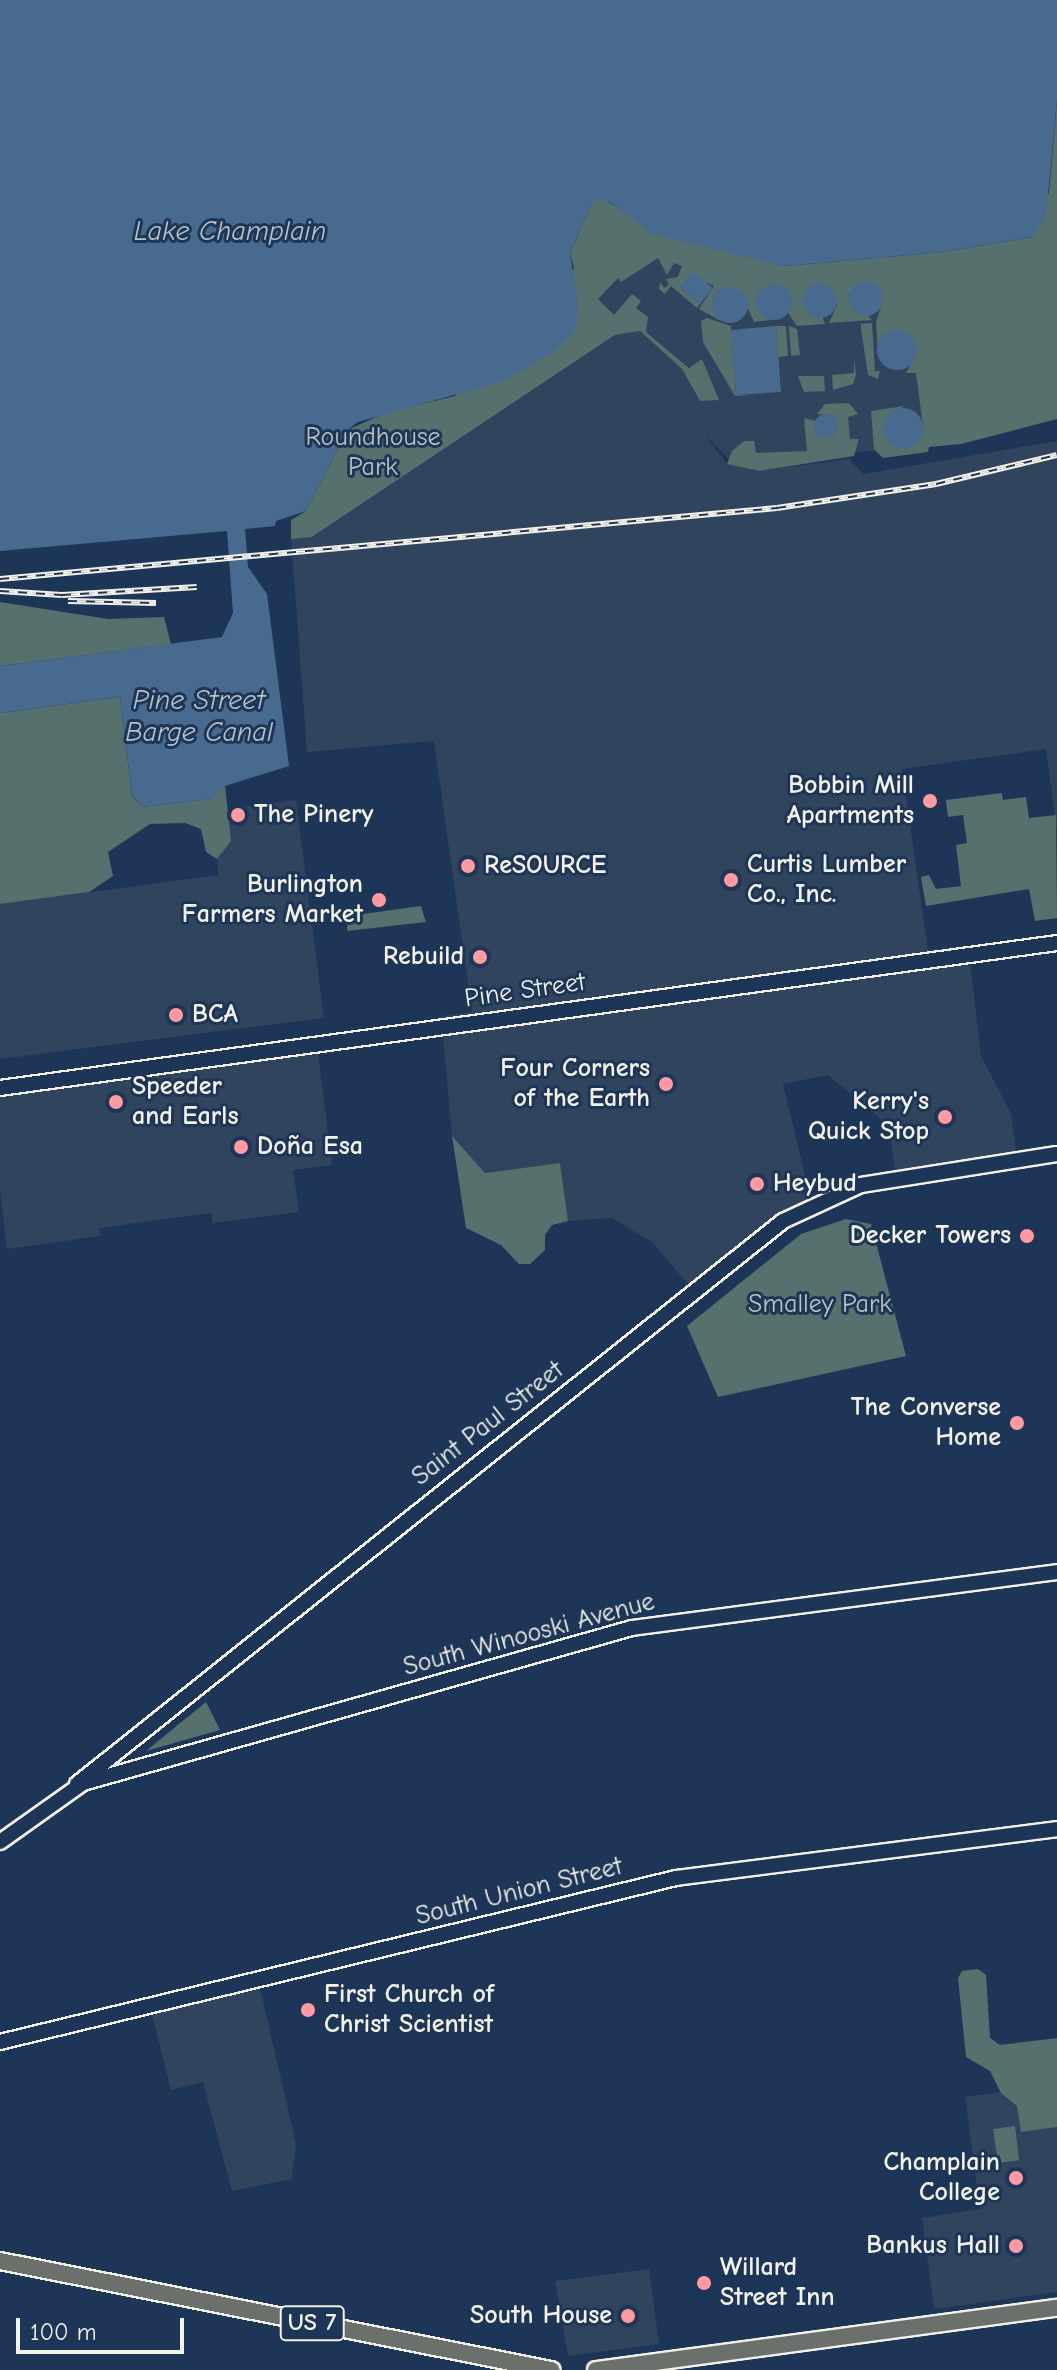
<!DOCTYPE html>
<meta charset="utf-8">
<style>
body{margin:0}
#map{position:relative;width:1057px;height:2370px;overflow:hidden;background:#1d3557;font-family:"Comic Neue",sans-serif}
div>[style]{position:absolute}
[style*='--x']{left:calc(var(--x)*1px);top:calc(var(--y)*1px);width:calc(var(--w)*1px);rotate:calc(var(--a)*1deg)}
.built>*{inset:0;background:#31445d}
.green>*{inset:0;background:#56706d}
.water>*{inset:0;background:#476a8e}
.round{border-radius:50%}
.roads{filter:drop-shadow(2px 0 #f4f1e8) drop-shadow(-2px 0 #f4f1e8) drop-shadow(0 2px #f4f1e8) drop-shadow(0 -2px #f4f1e8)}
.tertiary>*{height:14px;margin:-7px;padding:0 7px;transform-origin:7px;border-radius:7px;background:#1d3557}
.secondary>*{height:14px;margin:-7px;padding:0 7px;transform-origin:7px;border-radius:7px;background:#1d3557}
.primary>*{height:16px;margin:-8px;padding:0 8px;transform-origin:8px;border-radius:8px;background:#6c706d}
.rail>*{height:6px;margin-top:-3px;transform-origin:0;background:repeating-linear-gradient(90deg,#1d3557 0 9px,#f4f1e8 0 18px);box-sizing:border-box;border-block:2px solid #f4f1e8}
.dots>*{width:22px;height:22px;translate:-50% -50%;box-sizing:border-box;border:4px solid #1d3557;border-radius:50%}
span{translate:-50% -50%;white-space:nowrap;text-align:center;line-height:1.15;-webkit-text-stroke:6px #1d3557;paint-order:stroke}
.shield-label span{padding:2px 6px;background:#1d3557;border:2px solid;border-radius:6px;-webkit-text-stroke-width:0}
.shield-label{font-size:24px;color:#f4f1e8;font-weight:700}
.park-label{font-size:26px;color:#bdc4bd}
.poi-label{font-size:26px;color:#f4f1e8;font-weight:700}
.right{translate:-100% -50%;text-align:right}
.left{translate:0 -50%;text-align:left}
.street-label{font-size:26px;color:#f4f1e8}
.water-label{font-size:28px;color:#b7c2c8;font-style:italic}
.scale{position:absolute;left:16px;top:2318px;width:168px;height:36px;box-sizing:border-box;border:4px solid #f4f1e8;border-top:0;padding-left:10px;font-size:24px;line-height:28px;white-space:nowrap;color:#f4f1e8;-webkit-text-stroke:6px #1d3557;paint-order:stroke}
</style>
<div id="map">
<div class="built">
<i style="clip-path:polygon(661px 256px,874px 278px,918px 334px,929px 447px,731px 461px,705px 435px,727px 464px,759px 471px,849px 459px,863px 474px,1057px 441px,1057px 832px,1046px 749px,902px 769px,928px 950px,968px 946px,981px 1056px,1011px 1114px,1019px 1170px,898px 1187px,888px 1125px,828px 1075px,783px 1084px,814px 1212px,786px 1227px,700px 1298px,652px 1242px,612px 1218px,568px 1221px,560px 1163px,485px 1173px,452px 1136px,441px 1016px,472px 1012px,434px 741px,307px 752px,291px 539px,313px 537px,615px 335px,640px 331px,682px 369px,700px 401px,690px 368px,640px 327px,606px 322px,598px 299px,618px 277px,621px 281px)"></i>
<i style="clip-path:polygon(296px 800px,324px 1018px,0 1059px,0 904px,219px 875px,211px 811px)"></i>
<i style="clip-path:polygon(318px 1053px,332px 1165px,293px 1170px,299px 1212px,213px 1223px,211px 1213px,99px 1228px,100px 1236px,7px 1249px,0 1191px,0 1096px)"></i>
<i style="clip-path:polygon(260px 1988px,296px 2144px,292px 2179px,232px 2191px,203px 2082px,171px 2090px,152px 2014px)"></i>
<i style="clip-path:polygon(1016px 2090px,1057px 2127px,1057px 2292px,934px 2309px,922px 2218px,980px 2209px,965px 2097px)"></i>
<i style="clip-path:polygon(649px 2269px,659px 2344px,568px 2356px,555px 2281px)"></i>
</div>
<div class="green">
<i style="clip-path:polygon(1057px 101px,1057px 419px,961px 444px,929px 447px,928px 452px,883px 458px,874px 449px,871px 411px,905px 406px,899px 409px,888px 441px,899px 447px,916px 443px,923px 427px,916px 373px,906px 373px,916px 355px,878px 347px,878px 353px,876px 322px,882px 303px,856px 285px,849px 295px,872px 320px,829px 323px,837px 305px,822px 284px,816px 285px,811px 287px,825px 324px,797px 326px,788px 313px,792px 300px,759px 292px,756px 304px,770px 320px,754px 322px,748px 309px,719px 290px,712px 301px,721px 321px,699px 309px,714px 286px,696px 278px,680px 287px,700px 304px,697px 308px,671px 286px,665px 294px,659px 289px,660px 282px,664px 288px,669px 285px,666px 279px,678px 277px,682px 266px,674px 263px,667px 275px,658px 258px,621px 282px,618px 278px,598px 299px,614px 315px,632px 294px,641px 301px,636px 308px,648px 317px,646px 332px,689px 368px,702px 359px,719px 400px,700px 401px,682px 369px,640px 331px,615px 335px,312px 537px,291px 539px,291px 520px,306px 511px,347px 430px,388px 412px,455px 396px,574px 268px,570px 254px,593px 199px,600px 196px,648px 227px,785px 266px,943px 252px,1033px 237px,1049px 192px)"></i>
<i style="clip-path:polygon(707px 318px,731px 326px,736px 395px,755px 396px,735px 396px,703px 342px,701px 321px)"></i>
<i style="clip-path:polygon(872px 323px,875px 371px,880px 371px,878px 379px,868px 375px,861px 329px,861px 324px)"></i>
<i style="clip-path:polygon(767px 326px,786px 326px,788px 356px,778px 357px,776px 327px)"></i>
<i style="clip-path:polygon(789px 326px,797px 329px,800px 355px,791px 356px)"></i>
<i style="clip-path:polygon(854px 358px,856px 375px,853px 384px,833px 390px,832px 375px,854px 373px)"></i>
<i style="clip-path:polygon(798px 376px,824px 376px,825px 391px,804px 392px)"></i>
<i style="clip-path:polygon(849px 403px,858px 414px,848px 417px,850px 439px,859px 439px,854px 456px,759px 471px,727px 464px,732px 451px,744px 441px,754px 441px,756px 453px,807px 451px,804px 418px,837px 426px,831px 415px,817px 414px,825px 404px)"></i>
<i style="clip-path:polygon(0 602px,108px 619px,164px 617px,171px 644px,0 666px)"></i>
<i style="clip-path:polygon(120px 697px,132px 796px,142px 807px,211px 799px,225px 786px,231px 841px,217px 859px,206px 852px,201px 829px,185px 823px,150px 824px,108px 852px,113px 876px,89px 892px,0 904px,0 713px)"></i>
<i style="clip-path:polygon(1002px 793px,1003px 800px,1026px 797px,1029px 818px,1056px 815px,1057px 918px,1035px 921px,1029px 889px,926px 906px,921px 877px,929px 875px,936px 889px,961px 886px,956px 845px,967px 843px,963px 815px,948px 817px,946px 800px)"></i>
<i style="clip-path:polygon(421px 906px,426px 922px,347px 931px,348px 916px)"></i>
<i style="clip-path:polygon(452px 1136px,485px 1173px,560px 1163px,568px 1221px,552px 1225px,545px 1235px,545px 1250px,530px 1264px,519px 1264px,501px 1245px,466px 1228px)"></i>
<i style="clip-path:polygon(846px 1219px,871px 1224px,906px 1356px,718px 1397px,687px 1326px,801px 1234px)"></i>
<i style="clip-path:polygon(206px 1702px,220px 1730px,146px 1751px)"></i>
<i style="clip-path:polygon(978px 1969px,986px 1975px,990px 2038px,1000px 2045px,1057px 2038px,1057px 2127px,1021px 2132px,1017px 2106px,1001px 2093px,990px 2071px,966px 2057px,958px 1978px,962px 1971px)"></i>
<i style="clip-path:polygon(1015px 2126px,1019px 2160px,998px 2163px,993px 2129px)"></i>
</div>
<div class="water">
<i style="clip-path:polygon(0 0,1057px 0,1057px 101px,1046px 216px,1033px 237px,943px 252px,785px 266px,652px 234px,609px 201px,593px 199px,570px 254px,578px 303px,575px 332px,551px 353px,504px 381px,358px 422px,347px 430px,306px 511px,276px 521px,275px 526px,245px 529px,248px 567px,267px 594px,289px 766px,225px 786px,212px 799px,142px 807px,132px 795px,120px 697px,0 713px,0 666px,222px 637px,233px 613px,227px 531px,0 551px)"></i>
<i style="clip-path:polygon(693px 272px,713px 288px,700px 304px,680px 287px)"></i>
<i class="round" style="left:849px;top:282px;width:34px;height:34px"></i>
<i class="round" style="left:756px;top:284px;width:36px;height:36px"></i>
<i class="round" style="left:803px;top:284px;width:34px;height:34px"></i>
<i class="round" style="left:712px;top:287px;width:36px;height:36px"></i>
<i style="clip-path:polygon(776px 326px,781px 392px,736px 395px,731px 330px)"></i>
<i class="round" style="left:877px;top:330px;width:40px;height:40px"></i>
<i class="round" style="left:883px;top:408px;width:40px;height:40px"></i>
<i class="round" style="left:814px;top:414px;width:24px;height:24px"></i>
</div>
<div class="roads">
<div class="tertiary">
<i style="--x:77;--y:1784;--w:903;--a:-38.57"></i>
<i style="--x:783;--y:1221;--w:86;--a:-24.8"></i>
<i style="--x:861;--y:1185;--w:198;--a:-9"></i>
</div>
<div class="secondary">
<i style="--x:0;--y:1088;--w:1067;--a:-7.81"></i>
<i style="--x:0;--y:1842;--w:102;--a:-35.4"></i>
<i style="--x:83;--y:1783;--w:570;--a:-15.77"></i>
<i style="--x:632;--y:1628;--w:429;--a:-7.5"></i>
<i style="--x:0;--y:2042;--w:696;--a:-13.64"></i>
<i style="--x:676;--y:1878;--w:384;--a:-7.3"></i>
</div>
<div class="primary">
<i style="--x:0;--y:2261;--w:562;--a:11.19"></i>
<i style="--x:596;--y:2370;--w:465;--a:-7.7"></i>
</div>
</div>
<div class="rail">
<i style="--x:0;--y:579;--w:780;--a:-5.22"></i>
<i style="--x:777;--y:508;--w:161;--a:-8.6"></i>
<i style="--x:936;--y:484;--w:124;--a:-13.5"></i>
<i style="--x:0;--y:591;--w:62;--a:3.7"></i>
<i style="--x:62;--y:595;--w:135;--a:-3.4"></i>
<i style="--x:68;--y:601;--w:88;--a:1.3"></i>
</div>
<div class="dots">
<i style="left:930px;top:801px;background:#ff9aa2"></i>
<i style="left:238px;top:815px;background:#ff9aa2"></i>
<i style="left:468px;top:866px;background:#ff9aa2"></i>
<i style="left:731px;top:880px;background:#ff9aa2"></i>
<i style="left:379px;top:900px;background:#ff9aa2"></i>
<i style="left:480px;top:957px;background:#ff9aa2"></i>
<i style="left:176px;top:1015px;background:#ff9aa2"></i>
<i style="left:666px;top:1084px;background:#ff9aa2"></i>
<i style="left:116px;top:1102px;background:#ff9aa2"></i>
<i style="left:945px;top:1117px;background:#ff9aa2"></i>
<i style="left:241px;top:1147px;background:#ff9aa2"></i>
<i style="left:757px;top:1184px;background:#ff9aa2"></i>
<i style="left:1027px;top:1236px;background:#ff9aa2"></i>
<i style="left:1017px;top:1423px;background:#ff9aa2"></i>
<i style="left:308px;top:2010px;background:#ff9aa2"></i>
<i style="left:1016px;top:2178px;background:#ff9aa2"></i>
<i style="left:1016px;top:2246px;background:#ff9aa2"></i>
<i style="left:704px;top:2283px;background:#ff9aa2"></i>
<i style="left:628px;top:2316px;background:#ff9aa2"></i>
</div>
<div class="shield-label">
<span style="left:312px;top:2323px">US 7</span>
</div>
<div class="park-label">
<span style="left:373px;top:453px">Roundhouse<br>Park</span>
<span style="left:820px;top:1305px">Smalley Park</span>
</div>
<div class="poi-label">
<span class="right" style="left:914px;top:801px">Bobbin Mill<br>Apartments</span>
<span class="left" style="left:254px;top:815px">The Pinery</span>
<span class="left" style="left:747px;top:880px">Curtis Lumber<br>Co., Inc.</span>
<span class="left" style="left:484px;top:866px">ReSOURCE</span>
<span class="right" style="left:363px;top:900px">Burlington<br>Farmers Market</span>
<span class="right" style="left:464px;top:957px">Rebuild</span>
<span class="left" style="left:192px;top:1015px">BCA</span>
<span class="right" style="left:650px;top:1084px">Four Corners<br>of the Earth</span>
<span class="left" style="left:132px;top:1102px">Speeder<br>and Earls</span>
<span class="right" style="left:929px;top:1117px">Kerry's<br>Quick Stop</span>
<span class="left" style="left:257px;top:1147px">Doña Esa</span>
<span class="left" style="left:773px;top:1184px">Heybud</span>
<span class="right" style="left:1011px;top:1236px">Decker Towers</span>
<span class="right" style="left:1001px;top:1423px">The Converse<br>Home</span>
<span class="left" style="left:324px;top:2010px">First Church of<br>Christ Scientist</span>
<span class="right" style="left:1000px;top:2178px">Champlain<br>College</span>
<span class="right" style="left:1000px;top:2246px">Bankus Hall</span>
<span class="left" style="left:720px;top:2283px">Willard<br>Street Inn</span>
<span class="right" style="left:612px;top:2316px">South House</span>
</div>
<div class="street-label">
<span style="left:525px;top:991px;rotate:-8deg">Pine Street</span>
<span style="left:488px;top:1424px;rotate:-38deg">Saint Paul Street</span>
<span style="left:529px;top:1635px;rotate:-15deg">South Winooski Avenue</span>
<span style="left:519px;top:1892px;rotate:-14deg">South Union Street</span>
</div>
<div class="water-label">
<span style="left:230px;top:231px">Lake Champlain</span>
<span style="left:199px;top:716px">Pine Street<br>Barge Canal</span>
</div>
<div class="scale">100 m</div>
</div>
